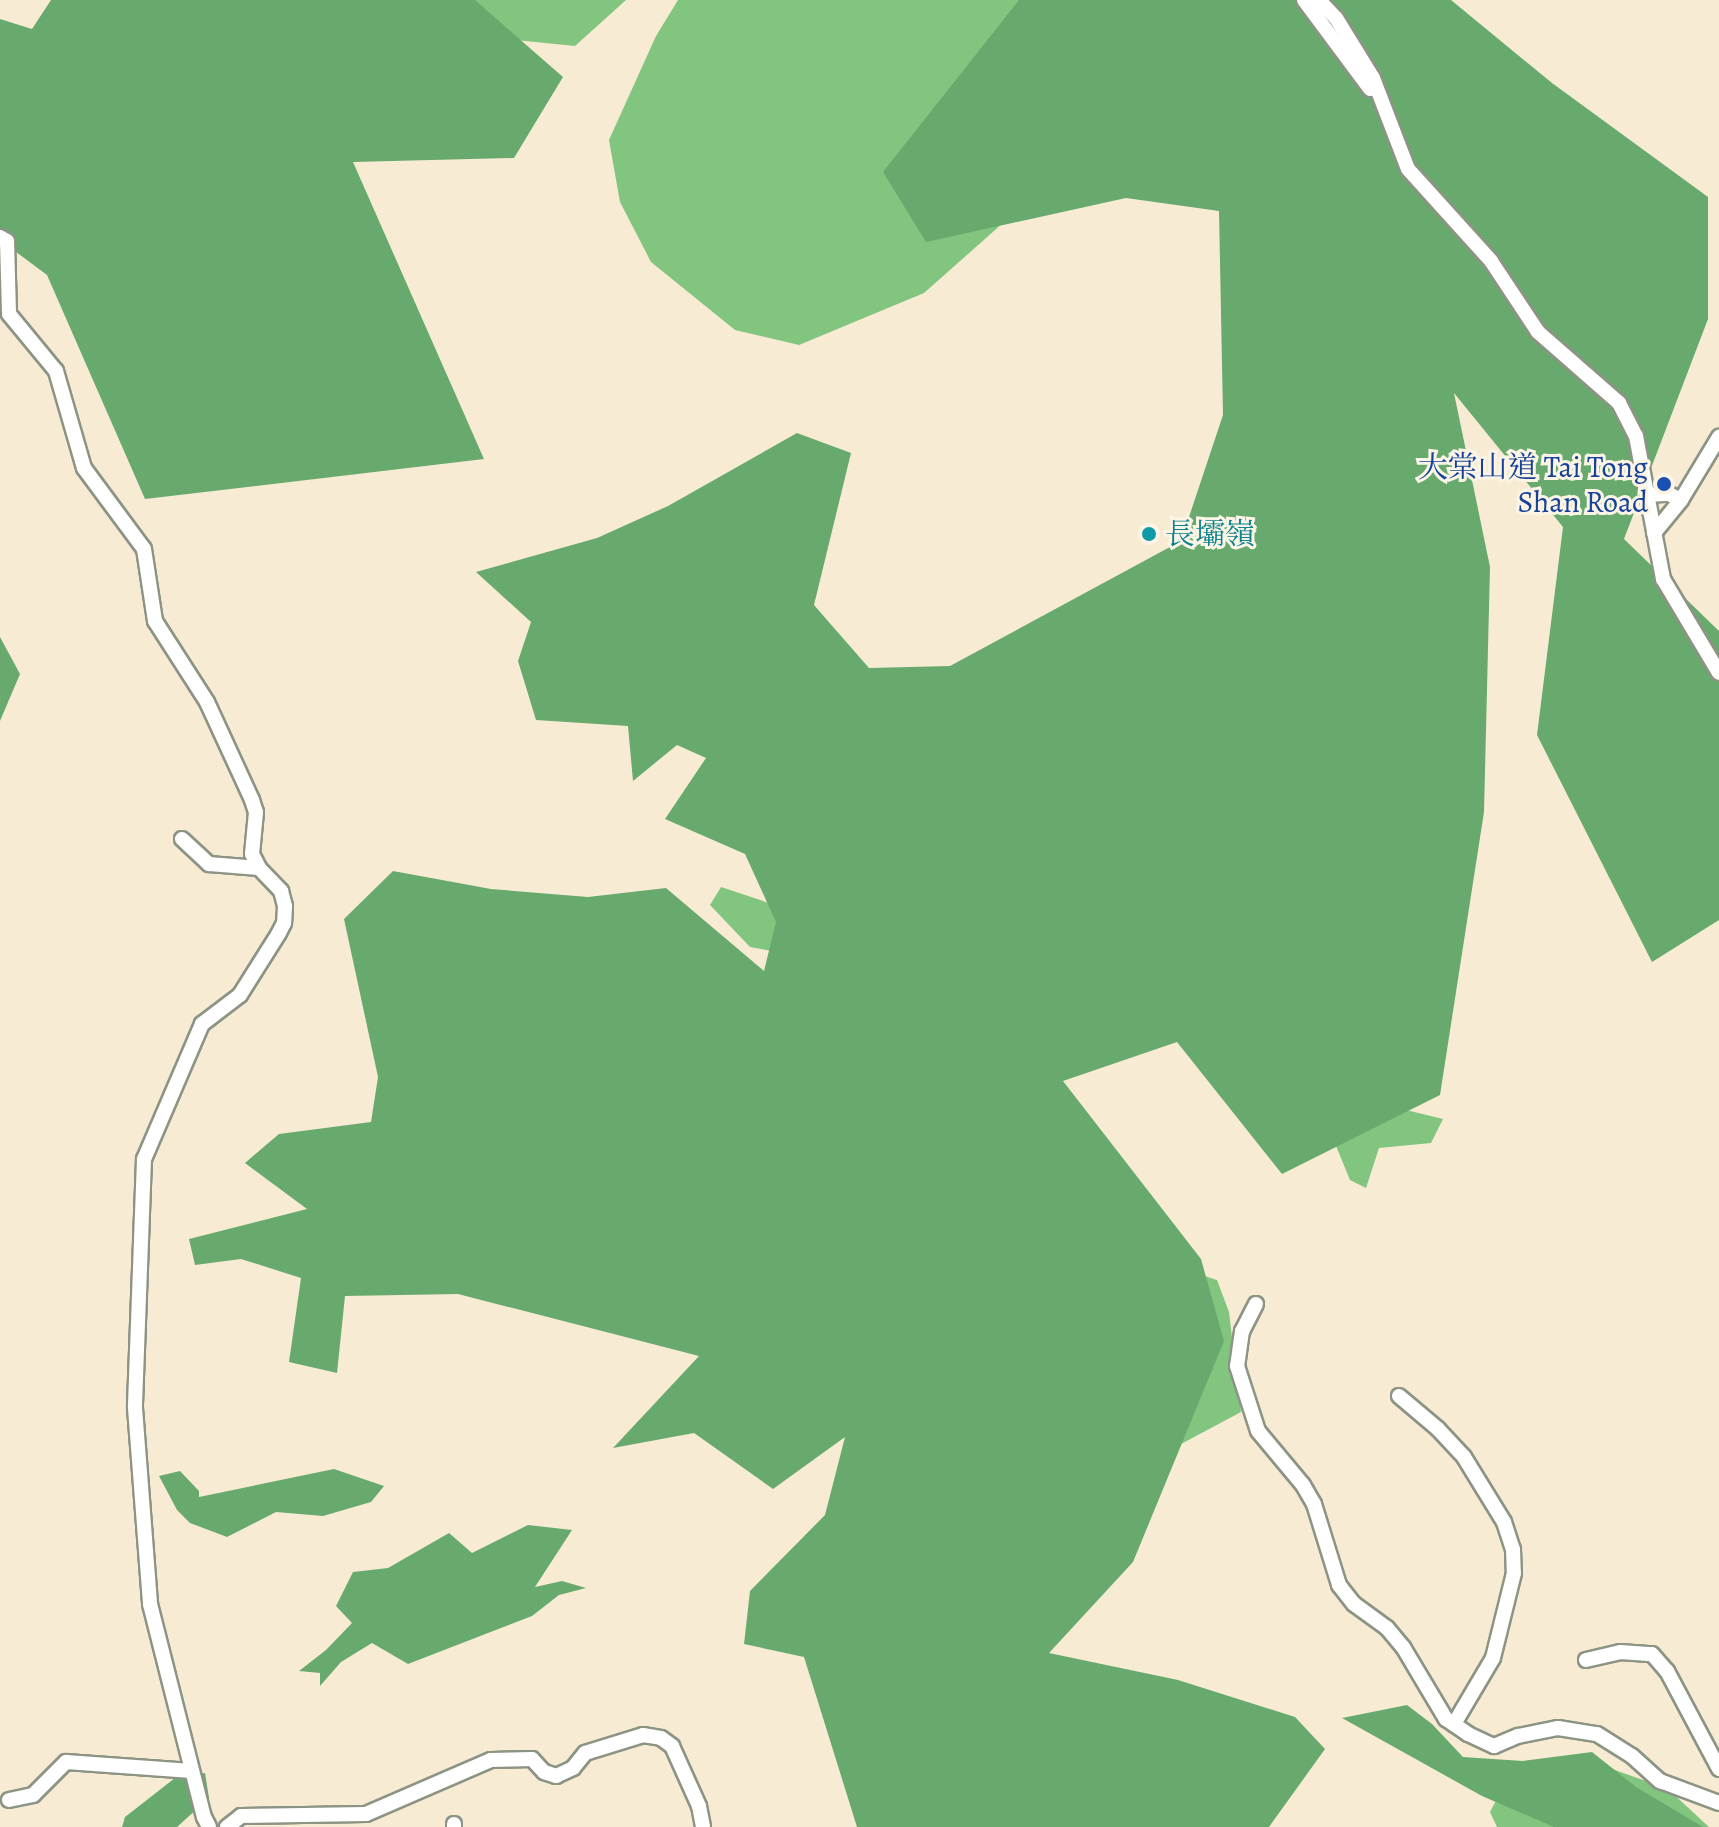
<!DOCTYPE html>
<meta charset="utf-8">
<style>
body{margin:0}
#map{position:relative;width:1719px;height:1827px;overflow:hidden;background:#f8ebd4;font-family:Alegreya,"Noto Serif TC",serif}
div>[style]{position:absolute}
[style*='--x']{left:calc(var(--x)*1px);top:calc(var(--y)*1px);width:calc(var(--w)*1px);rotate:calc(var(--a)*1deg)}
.green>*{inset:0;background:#81c57f}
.forest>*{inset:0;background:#68aa6e}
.roads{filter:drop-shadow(2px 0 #8c9484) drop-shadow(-2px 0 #8c9484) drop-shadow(0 2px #8c9484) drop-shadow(0 -2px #8c9484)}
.minor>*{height:14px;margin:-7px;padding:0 7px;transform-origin:7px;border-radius:7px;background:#fff}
.dots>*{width:22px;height:22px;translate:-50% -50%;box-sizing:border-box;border:4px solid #fcf5e5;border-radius:50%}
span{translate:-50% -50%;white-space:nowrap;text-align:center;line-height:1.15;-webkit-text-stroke:6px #fcf5e5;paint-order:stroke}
.transit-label{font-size:30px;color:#164399}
.right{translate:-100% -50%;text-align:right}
.culture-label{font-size:30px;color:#0d838f}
.left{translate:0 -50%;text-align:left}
</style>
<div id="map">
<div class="green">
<i style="clip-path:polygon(415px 0,626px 0,575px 46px,495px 38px)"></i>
<i style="clip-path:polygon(678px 0,1205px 0,1083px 152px,924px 293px,799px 345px,735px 330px,651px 262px,620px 202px,609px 140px,656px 36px)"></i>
<i style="clip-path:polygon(721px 887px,787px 909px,811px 958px,750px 947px,710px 905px)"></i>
<i style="clip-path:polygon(1328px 1091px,1443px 1119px,1431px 1143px,1379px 1148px,1366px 1188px,1350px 1180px,1323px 1114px)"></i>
<i style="clip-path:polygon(1173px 1266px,1217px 1280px,1229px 1312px,1241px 1412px,1166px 1452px)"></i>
<i style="clip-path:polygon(1590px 1761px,1668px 1789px,1709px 1827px,1497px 1827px,1490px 1812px,1508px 1778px)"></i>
</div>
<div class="forest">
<i style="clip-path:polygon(51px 0,475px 0,563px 77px,514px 158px,353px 162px,484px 459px,145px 499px,47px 275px,0 240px,0 19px,32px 29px)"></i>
<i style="clip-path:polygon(1019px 0,1451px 0,1552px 83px,1708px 197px,1708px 319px,1624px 539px,1719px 631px,1719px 920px,1652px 962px,1537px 735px,1563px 527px,1454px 393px,1490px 567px,1484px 812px,1440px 1095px,1282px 1174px,1177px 1042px,1063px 1081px,1201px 1259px,1224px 1341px,1133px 1562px,1049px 1653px,1178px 1680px,1295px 1717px,1325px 1749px,1269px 1827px,857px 1827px,804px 1657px,744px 1644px,750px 1591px,825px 1515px,845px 1437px,773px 1489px,694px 1433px,613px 1448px,699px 1356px,458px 1294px,345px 1296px,337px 1373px,289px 1362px,301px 1278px,241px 1259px,195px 1265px,189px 1239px,307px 1209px,245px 1163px,279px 1134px,371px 1122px,378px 1077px,344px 919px,393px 871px,491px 889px,588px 897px,666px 888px,764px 971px,776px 922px,745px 854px,665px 819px,706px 758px,677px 745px,633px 781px,628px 726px,536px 720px,518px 661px,531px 622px,476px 572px,597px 538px,668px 506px,797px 433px,851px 453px,814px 605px,869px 668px,950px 666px,1181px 541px,1223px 415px,1219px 211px,1126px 198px,926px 242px,883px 172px)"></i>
<i style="clip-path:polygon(0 637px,20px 674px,0 721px)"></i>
<i style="clip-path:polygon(334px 1469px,384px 1486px,371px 1502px,323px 1516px,276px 1512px,227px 1537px,190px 1523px,177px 1510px,159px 1476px,180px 1471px,199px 1491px,199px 1497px)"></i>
<i style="clip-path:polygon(528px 1525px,572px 1530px,535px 1587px,562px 1581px,586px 1588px,559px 1595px,532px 1616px,408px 1664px,372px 1643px,341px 1662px,320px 1686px,320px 1673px,299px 1671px,326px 1650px,352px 1623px,336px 1606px,353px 1572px,388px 1568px,449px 1533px,472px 1553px)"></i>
<i style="clip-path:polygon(1407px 1705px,1432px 1724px,1463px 1757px,1523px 1761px,1592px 1752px,1636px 1787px,1703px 1827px,1554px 1827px,1482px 1796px,1342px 1718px)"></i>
<i style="clip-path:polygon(205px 1773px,209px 1798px,177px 1827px,122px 1827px,125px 1817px,175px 1778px)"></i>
</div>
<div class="roads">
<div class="minor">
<i style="--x:1304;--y:0;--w:111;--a:53.4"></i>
<i style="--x:1319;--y:0;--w:25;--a:47"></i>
<i style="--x:1336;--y:18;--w:70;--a:58.3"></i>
<i style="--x:1373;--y:78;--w:97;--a:69"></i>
<i style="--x:1408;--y:169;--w:124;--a:47.9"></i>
<i style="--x:1491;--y:261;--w:85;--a:56.5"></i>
<i style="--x:1538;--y:332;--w:108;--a:41.2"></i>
<i style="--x:1619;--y:403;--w:37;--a:63"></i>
<i style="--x:1636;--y:436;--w:146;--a:79.3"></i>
<i style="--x:1663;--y:579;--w:109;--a:59.2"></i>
<i style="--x:0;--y:237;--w:8;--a:30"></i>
<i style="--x:7;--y:241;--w:73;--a:88.4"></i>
<i style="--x:9;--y:314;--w:74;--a:50.5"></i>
<i style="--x:56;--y:371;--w:101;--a:73.9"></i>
<i style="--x:84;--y:468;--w:101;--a:53.5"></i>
<i style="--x:144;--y:549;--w:73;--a:81.3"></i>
<i style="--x:155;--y:621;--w:96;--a:57.3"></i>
<i style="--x:207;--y:702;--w:108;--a:65.3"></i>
<i style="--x:252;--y:800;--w:13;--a:72"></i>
<i style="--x:256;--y:812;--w:42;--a:95.4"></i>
<i style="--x:252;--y:854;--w:16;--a:63"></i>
<i style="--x:259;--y:868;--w:32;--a:46"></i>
<i style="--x:281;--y:891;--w:16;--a:75"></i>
<i style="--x:285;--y:906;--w:17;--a:93"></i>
<i style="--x:284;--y:923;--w:11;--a:117"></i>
<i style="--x:279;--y:933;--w:73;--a:122.2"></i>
<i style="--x:240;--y:995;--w:48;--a:142.7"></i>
<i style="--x:202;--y:1024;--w:147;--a:113.2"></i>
<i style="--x:144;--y:1159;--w:249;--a:92.1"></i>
<i style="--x:135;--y:1408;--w:197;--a:85.6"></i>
<i style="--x:150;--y:1604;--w:220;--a:75.8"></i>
<i style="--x:204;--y:1817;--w:11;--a:63"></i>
<i style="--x:1647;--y:495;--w:22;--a:-3"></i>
<i style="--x:1669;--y:494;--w:13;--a:27"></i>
<i style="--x:1654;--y:533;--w:43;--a:-50.7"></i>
<i style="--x:1681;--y:500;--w:74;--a:-58.9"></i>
<i style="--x:182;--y:839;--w:37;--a:43"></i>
<i style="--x:209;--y:864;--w:50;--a:4.6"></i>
<i style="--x:1256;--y:1304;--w:30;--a:117"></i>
<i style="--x:1242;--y:1331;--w:35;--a:98"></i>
<i style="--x:1237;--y:1366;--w:68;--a:72.1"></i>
<i style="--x:1258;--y:1431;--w:70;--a:50.2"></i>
<i style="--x:1303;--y:1485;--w:22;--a:60"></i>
<i style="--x:1314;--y:1504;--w:85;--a:72.8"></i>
<i style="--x:1339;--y:1585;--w:24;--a:52"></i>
<i style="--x:1354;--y:1604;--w:41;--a:36"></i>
<i style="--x:1387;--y:1628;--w:25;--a:50"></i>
<i style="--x:1403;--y:1647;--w:84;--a:59.2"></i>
<i style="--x:1446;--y:1719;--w:27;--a:34"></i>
<i style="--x:1468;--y:1734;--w:29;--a:25"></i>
<i style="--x:1494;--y:1746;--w:26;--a:-23"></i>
<i style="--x:1518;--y:1736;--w:41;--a:-11.3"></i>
<i style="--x:1558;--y:1728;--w:39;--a:9"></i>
<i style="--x:1597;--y:1734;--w:41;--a:32.2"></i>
<i style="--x:1632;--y:1756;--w:38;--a:42"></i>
<i style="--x:1660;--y:1781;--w:63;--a:20.4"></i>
<i style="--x:1399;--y:1396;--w:51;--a:40.2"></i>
<i style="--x:1438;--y:1429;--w:38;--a:47"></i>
<i style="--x:1464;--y:1457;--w:76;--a:58.4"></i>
<i style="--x:1504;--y:1522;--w:28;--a:72"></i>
<i style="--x:1513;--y:1549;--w:24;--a:88"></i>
<i style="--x:1514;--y:1573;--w:88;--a:103.9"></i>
<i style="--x:1493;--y:1658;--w:77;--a:120.6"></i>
<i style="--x:1586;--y:1660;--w:35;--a:-13"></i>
<i style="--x:1620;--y:1652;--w:32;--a:4"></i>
<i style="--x:1652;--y:1654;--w:23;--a:49"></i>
<i style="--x:1667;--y:1671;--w:111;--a:62"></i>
<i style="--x:9;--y:1800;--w:25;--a:-12"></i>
<i style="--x:33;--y:1795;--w:47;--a:-45"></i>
<i style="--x:66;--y:1762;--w:126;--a:4.1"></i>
<i style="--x:454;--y:1824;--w:3;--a:90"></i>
<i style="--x:227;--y:1827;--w:18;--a:-38"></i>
<i style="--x:241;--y:1816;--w:125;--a:-0.9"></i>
<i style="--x:366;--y:1814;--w:136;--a:-23.4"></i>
<i style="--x:491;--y:1760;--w:41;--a:-1.4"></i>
<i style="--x:532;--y:1759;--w:18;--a:47"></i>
<i style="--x:544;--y:1772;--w:13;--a:18"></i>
<i style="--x:556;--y:1776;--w:19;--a:-25"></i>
<i style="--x:573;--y:1768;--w:19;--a:-51"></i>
<i style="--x:585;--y:1753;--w:61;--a:-17.2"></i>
<i style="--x:643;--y:1735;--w:18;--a:9"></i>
<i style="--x:661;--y:1738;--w:14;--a:36"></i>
<i style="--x:672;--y:1746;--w:66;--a:65.8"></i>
<i style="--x:699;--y:1806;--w:21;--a:79"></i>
</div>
</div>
<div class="dots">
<i style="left:1664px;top:484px;background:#1a4fb4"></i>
<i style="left:1149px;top:534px;background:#0f9aa8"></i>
</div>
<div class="transit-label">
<span class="right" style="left:1648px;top:484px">大棠山道 Tai Tong<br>Shan Road</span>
</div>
<div class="culture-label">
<span class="left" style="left:1165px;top:534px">長壩嶺</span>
</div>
</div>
